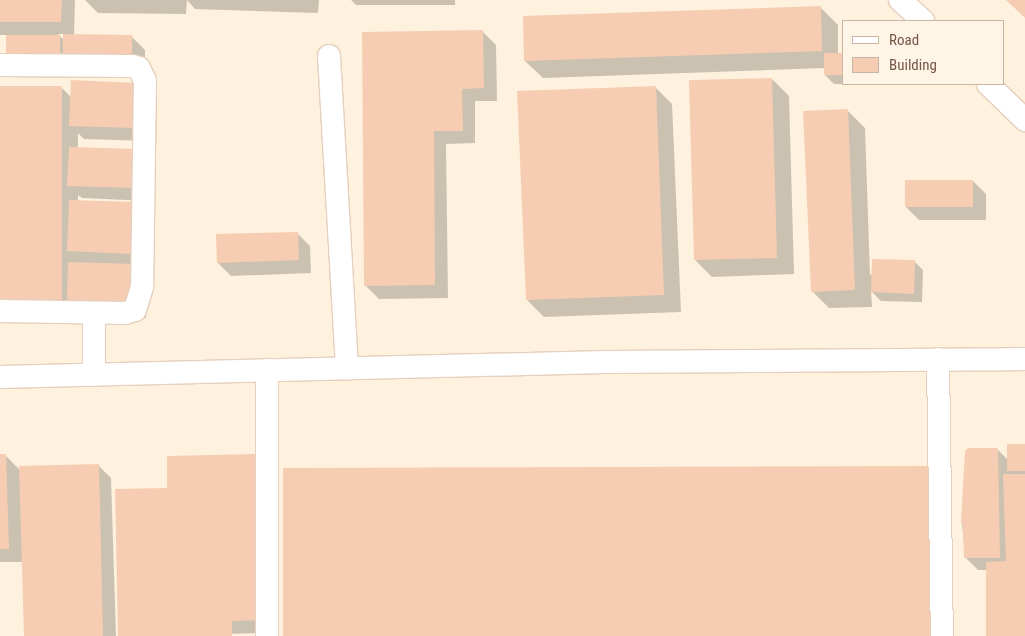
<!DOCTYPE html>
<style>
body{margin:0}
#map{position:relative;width:1025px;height:636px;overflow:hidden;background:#fef2de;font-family:"Roboto Condensed",sans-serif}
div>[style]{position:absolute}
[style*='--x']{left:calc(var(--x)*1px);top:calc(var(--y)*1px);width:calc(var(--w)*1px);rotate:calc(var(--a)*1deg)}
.shadow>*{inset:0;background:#0003}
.building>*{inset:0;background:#f6cdb3}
.roads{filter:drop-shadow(1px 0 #e5cfbd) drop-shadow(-1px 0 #e5cfbd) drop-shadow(0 1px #e5cfbd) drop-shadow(0 -1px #e5cfbd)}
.minor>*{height:22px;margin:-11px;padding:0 11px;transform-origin:11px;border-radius:11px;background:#fff}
span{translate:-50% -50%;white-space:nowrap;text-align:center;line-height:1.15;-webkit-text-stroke:4.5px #fff5e7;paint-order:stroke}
.legend{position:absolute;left:842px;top:20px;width:162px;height:65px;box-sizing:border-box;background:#fff5e7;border:1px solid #c8b5a6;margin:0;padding:6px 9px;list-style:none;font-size:15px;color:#765644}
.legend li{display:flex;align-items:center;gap:10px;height:25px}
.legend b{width:25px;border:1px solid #c8b5a6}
</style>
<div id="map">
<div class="shadow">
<i style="clip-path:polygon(evenodd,0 0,75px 0,74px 36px,132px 37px,145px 50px,145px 76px,7px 59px,7px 35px,0 35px,0 0,58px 34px,65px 34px,65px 41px,58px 34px)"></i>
<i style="clip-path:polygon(85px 0,319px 0,318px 13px,195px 9px,187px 0,186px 14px,98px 13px)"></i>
<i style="clip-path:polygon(351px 0,455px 0,455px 5px,356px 5px)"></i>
<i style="clip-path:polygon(820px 7px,838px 25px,838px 54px,844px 54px,844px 84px,834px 84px,825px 75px,825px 68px,543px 78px,525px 61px)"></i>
<i style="clip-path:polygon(483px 32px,496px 45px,497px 101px,475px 101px,475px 143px,446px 144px,448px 298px,379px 299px,366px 286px,363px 33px)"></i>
<i style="clip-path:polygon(772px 79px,789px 96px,794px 274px,712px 277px,695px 260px)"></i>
<i style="clip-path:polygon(137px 84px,149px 141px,84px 139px,78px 133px,78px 148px,136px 150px,148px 201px,82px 198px,78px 195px,78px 201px,135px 203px,148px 278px,146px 318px,82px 316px,79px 322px,9px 323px,0 313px,0 88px,61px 87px,72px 98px)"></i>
<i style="clip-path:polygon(655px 87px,672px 104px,681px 312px,544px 317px,527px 300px)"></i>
<i style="clip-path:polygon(848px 111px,865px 128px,870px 275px,914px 261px,923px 270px,922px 302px,881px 301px,871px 291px,872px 307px,829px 308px,812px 291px)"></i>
<i style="clip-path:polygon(973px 181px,986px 194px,986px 220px,919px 220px,906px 207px)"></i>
<i style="clip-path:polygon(297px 233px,310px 246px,311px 273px,231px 276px,218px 263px)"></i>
<i style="clip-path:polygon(1025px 445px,1025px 636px,988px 636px,988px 570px,978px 570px,965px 557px,962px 522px,997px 449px,1008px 460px)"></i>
<i style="clip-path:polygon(0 455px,5px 455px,21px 471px,98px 465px,111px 478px,116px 636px,26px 636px,23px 562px,0 562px)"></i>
<i style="clip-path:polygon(116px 490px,275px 633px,119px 636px)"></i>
</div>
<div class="building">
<i style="clip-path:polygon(0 0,62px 0,61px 22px,0 22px)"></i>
<i style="clip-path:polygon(1006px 0,1025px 0,1025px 18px)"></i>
<i style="clip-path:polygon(821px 6px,822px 51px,524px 61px,523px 16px)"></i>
<i style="clip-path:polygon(483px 30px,484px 88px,462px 89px,463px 131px,434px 131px,435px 285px,364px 286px,362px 32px)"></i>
<i style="clip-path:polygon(63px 34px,132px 35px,132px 63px,63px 62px)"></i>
<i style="clip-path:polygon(6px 35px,60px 35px,60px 61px,6px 60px)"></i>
<i style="clip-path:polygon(824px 53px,844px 53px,844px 75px,824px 75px)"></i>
<i style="clip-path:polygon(772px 78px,777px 258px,694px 260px,689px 80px)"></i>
<i style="clip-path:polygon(71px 80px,138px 83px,136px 128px,69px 126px)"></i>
<i style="clip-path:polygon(0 86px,62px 86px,62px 306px,0 306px)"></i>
<i style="clip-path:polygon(656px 86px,664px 295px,526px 300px,517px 91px)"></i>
<i style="clip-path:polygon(848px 109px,855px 290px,811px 292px,803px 111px)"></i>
<i style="clip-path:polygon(69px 147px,137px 149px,136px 188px,67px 186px)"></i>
<i style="clip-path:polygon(905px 180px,973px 180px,973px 207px,905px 207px)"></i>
<i style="clip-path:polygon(69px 200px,135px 202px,133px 254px,67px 251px)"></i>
<i style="clip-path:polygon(298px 232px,299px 260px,217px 263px,216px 234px)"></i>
<i style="clip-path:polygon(872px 259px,915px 260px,914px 294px,871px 292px)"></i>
<i style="clip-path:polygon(68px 262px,135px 264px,134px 306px,67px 303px)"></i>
<i style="clip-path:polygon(1007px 444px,1025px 444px,1025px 471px,1007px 471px)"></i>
<i style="clip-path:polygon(968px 448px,998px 448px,1000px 558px,964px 558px,963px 523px,961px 522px,965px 451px)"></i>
<i style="clip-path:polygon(0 454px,6px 454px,9px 549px,0 549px)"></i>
<i style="clip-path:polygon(259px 454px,262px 620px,232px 621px,232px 636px,118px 636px,115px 489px,167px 488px,167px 456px)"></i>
<i style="clip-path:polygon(99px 464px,103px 636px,24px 636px,19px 466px)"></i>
<i style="clip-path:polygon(931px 466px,932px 636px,283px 636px,283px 468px)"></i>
<i style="clip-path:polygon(1003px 474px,1025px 474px,1025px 636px,986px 636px,986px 562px,1006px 561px)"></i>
</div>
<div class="roads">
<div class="minor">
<i style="--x:900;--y:0;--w:31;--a:42"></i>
<i style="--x:329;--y:56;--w:313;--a:86.7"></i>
<i style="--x:0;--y:65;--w:132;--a:0.4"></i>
<i style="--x:132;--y:66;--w:7;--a:16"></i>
<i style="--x:139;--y:68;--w:14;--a:65"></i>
<i style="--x:145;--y:81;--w:206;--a:90.8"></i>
<i style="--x:142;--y:287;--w:24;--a:107"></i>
<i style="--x:135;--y:310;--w:10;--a:163"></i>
<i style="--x:125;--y:313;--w:125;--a:-179.1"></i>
<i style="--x:988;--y:84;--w:52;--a:44.2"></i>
<i style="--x:938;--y:359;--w:277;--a:89.2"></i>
<i style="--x:94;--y:375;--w:62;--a:-90"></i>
<i style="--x:0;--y:377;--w:605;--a:-1.42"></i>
<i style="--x:605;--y:362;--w:420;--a:-0.4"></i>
<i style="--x:267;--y:636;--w:266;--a:-90"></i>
</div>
</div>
<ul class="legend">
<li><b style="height:6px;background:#fff"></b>Road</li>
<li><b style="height:14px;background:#f6cdb3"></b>Building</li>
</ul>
</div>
